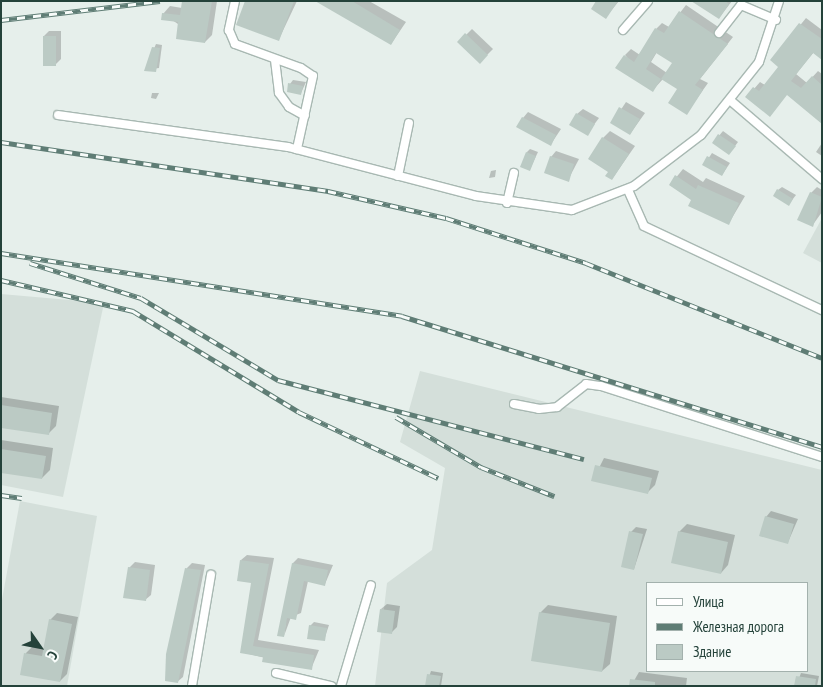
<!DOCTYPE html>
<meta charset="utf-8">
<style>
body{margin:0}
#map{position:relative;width:823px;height:687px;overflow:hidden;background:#e6efeb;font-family:"PT Sans Narrow",sans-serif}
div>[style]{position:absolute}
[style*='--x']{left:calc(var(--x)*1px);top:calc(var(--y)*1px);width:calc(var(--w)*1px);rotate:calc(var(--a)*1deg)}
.built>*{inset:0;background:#d4dfda}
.shadow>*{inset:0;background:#0003}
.building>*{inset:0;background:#bbcac4}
.roads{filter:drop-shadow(1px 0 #a8b8b2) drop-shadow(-1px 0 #a8b8b2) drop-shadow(0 1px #a8b8b2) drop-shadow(0 -1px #a8b8b2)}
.minor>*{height:8px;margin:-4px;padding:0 4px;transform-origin:4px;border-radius:4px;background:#fff}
.rail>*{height:4.5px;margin-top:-2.25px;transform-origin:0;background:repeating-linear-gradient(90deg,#f7fbf9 0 8px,#5f7d75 0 16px);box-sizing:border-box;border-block:1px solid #5f7d75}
span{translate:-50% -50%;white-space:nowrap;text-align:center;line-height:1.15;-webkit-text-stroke:4.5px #f7fbf9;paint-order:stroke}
.frame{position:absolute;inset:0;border:2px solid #24423a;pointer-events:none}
.legend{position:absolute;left:646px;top:582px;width:162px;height:90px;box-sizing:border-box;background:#f7fbf9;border:1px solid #a3b1ad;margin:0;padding:6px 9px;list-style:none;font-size:15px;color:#24423a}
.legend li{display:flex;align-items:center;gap:10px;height:25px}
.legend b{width:25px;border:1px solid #a3b1ad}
.north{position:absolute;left:15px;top:622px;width:50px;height:50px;-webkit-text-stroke:4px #f7fbf9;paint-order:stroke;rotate:123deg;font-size:14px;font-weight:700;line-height:20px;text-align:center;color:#24423a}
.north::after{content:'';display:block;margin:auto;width:18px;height:22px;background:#24423a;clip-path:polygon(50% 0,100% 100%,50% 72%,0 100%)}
</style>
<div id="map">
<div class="built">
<i style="clip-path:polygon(822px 218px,822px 263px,803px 253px)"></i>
<i style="clip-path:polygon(1px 294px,104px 303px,63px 497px,1px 485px)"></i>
<i style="clip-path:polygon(evenodd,420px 371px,822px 470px,822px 686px,375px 686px,387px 583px,432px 550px,445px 468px,400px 442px,420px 371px,647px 583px,807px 583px,807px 671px,647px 671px,647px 583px)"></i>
<i style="clip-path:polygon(20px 501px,97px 516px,67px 686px,1px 686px,1px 605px)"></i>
</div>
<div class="shadow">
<i style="clip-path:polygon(183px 1px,217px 1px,212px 35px,205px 42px,163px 14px,170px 6px,182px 8px)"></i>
<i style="clip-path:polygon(247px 1px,297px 1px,279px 39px)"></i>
<i style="clip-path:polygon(317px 1px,369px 1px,406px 22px,391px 44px)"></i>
<i style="clip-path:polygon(598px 1px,619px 1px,606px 17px)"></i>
<i style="clip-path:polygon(694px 1px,732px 1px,719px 18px)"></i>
<i style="clip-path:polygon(evenodd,686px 5px,733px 37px,700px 79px,708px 83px,686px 114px,679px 89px,663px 79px,653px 90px,625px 55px,631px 49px,640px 55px,656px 29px,662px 23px,669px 27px,686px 5px,657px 52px,673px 62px,667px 73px,651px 62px,657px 52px)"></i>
<i style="clip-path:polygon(806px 18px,822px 30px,822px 58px,814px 52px,796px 74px,807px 83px,818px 71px,822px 74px,822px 122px,788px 94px,747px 97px,760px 82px,765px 85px,780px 67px,772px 60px)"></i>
<i style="clip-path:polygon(472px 29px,493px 49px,480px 62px,459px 42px)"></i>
<i style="clip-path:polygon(49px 31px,61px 31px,61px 59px,56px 64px,44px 36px)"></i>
<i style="clip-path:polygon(156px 44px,162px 45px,159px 68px,145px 70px)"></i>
<i style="clip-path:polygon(293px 80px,306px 82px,301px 93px,290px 84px)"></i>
<i style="clip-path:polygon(152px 93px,159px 93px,156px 99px,151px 98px)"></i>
<i style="clip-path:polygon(626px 102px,645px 113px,630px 134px,612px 123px)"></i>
<i style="clip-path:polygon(583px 109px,599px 118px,587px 134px,577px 114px)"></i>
<i style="clip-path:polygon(528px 112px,561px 129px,551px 144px,523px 118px)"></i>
<i style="clip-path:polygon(610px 131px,635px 146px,612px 179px,603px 138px)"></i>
<i style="clip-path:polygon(723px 131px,738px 142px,732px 150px,713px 143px)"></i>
<i style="clip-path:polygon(822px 143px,822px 156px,816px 152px)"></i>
<i style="clip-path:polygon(530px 149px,538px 152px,530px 169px,527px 152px)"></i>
<i style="clip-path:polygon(556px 151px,579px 159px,568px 180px,551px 157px)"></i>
<i style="clip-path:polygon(712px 153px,730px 163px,722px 175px,704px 165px)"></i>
<i style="clip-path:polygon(683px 169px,703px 182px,706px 178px,745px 196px,729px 223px,670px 185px)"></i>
<i style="clip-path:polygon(496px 170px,495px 177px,489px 178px,491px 171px)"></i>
<i style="clip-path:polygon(782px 187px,796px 195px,789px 204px,778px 190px)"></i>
<i style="clip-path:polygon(817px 187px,822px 190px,822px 212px,812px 226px,811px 193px)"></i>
<i style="clip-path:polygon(1px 397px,59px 406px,56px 426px,48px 434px,1px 426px)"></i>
<i style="clip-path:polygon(1px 440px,53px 448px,50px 470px,42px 478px,1px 472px)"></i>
<i style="clip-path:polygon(604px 458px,659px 471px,655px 485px,647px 493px,593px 480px)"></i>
<i style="clip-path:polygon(771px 511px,798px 519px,788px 542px,766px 517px)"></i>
<i style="clip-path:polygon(687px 524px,735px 535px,728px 565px,721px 573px,679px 532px)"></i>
<i style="clip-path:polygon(636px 527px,647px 529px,634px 569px,631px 532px)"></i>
<i style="clip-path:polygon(247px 555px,274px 558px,258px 640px,319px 650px,311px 669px,241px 652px,252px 582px,241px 560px)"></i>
<i style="clip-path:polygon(298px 558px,333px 565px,325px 584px,308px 581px,301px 613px,291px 617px,284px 636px,293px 563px)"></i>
<i style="clip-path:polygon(135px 562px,155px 565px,151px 595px,145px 600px,129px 568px)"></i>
<i style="clip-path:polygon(192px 563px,205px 565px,183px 677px,177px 682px,187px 568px)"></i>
<i style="clip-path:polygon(387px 604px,400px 606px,397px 627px,391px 633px,381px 609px)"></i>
<i style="clip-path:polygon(548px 605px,617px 616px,610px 664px,602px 671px,540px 613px)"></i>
<i style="clip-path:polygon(57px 613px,78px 617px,67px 674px,60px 681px,21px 674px,26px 653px,33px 646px,45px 649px,50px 620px)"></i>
<i style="clip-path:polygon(314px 622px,329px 625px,324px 640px,310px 626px)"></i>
<i style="clip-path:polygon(431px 671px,443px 673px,441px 686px,426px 686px)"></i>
<i style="clip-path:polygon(639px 672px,687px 678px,686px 686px,631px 686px)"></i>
<i style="clip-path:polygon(801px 673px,819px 676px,817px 686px,796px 686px)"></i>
</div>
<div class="building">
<i style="clip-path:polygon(182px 1px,212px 1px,205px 43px,176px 39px,178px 22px,161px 20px,162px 13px,180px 15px)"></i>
<i style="clip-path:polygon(245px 1px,294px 1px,279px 41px,236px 25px)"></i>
<i style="clip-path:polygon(315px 1px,352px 1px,400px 30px,391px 45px)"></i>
<i style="clip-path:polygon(596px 1px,618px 1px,606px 19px,591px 9px)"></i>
<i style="clip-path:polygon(691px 1px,725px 1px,729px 4px,719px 19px)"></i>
<i style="clip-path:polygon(evenodd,679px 11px,728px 44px,695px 85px,703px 90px,687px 115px,668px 103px,677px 89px,661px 79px,653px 92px,615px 68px,624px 55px,634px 62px,655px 28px,664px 33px,679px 11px,656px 53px,672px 63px,661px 79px,646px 69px,656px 53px)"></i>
<i style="clip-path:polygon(799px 23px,822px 39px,822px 60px,813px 53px,791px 81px,801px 88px,812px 76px,822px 85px,822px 124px,787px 95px,770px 117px,745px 97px,753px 87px,759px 91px,778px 67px,770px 60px)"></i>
<i style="clip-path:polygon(465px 33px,488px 55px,480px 64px,457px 42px)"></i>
<i style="clip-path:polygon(43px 36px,56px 36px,56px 66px,43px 66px)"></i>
<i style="clip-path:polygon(152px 47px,160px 48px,156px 72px,144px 71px)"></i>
<i style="clip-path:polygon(288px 83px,303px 86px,301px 95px,287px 92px)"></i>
<i style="clip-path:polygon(619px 107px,640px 119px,630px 135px,610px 123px)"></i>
<i style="clip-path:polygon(576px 113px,595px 124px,588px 136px,569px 125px)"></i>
<i style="clip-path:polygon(522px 117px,556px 135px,551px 146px,516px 127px)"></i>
<i style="clip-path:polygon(718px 134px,736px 146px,729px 155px,712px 143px)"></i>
<i style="clip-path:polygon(602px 137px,629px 154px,612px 180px,605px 176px,608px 172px,588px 159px)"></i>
<i style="clip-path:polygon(526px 152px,536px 156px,530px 171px,520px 167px)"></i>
<i style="clip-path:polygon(550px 156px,574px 164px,569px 182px,544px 173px)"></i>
<i style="clip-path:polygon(707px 156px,727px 167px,722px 176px,702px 165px)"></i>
<i style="clip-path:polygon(675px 175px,696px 189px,698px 185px,739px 203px,729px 225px,688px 206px,691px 200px,669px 185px)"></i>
<i style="clip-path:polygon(777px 189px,793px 199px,789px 206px,773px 196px)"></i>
<i style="clip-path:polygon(810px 192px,822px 197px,813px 227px,797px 220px)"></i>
<i style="clip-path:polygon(1px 405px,52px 413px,49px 435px,1px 428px)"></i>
<i style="clip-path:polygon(1px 449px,46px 456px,42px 479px,1px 473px)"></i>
<i style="clip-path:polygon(595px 465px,652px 478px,648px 494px,591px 481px)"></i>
<i style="clip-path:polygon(765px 516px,794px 524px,788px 544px,759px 536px)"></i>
<i style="clip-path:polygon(629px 531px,643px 534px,634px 570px,621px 567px)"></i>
<i style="clip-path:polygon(678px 531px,728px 542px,721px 574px,671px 563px)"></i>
<i style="clip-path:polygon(240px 560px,269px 564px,253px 646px,314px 655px,312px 670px,262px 662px,263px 657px,240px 653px,251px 583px,237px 581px)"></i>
<i style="clip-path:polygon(292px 563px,328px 570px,325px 586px,304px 581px,296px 620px,287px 618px,284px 637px,277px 636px)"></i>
<i style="clip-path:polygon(128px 567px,150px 570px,146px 601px,123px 598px)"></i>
<i style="clip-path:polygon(185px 568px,201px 570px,178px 683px,165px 681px,166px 654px)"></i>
<i style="clip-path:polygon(380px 609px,395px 611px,392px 634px,377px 632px)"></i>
<i style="clip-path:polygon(539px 612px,610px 623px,602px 672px,531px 661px)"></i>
<i style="clip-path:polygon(49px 619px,72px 624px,60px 682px,20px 675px,24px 653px,42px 656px)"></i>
<i style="clip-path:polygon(309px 625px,327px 628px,325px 641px,307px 639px)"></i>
<i style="clip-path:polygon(427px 674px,441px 676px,439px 686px,425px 686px)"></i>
<i style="clip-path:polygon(796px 676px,816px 679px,815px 686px,794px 686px)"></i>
<i style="clip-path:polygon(630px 679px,655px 682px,655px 686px,629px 686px)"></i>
</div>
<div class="roads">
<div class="minor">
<i style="--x:235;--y:1;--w:30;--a:102"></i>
<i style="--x:229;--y:30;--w:15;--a:67"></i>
<i style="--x:235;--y:44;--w:70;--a:20"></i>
<i style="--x:301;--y:68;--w:14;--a:34"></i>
<i style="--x:313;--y:76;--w:75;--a:102.4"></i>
<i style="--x:623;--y:30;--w:38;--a:-49"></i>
<i style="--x:719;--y:33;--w:36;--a:-52"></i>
<i style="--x:741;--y:5;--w:38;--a:23"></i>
<i style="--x:275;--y:60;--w:33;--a:83"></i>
<i style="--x:279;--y:93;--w:17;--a:54"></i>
<i style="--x:289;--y:107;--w:18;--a:29"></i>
<i style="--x:731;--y:101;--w:120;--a:40.6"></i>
<i style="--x:58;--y:115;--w:232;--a:7.9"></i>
<i style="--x:288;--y:147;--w:194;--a:14.6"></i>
<i style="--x:476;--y:196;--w:97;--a:8.3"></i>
<i style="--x:572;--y:210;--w:66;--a:-21.2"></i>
<i style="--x:634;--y:186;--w:84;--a:-37.3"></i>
<i style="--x:701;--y:135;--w:93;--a:-51.5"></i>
<i style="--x:759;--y:62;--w:64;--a:-71.8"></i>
<i style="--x:398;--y:176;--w:54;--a:-78.3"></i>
<i style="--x:628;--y:190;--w:39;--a:66"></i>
<i style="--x:644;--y:226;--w:197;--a:25.3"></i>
<i style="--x:507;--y:203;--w:31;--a:-77"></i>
<i style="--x:514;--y:404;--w:25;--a:11"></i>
<i style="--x:539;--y:409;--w:18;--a:-6"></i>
<i style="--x:557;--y:407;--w:37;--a:-38"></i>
<i style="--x:586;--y:384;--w:15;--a:8"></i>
<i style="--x:601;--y:386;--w:232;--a:17.8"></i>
<i style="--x:276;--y:673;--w:57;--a:13.3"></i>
<i style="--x:192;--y:686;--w:113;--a:-80.3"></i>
<i style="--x:341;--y:686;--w:105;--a:-73.5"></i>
</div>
</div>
<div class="rail">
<i style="--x:1;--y:20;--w:160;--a:-6.8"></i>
<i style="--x:1;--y:142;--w:331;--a:8.5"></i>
<i style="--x:328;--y:191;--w:121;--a:12.9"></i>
<i style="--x:446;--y:218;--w:147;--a:17.8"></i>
<i style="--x:586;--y:263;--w:254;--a:21.9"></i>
<i style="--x:1;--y:253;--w:406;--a:8.9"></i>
<i style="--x:402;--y:316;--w:440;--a:17.3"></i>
<i style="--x:30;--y:263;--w:116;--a:17.5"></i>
<i style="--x:141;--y:298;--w:160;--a:30.9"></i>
<i style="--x:278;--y:380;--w:316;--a:14.5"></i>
<i style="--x:1;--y:280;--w:136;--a:13.2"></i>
<i style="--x:133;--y:311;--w:194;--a:31.3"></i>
<i style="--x:299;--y:412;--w:154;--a:25.4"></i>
<i style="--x:396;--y:417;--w:99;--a:30.5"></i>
<i style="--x:481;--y:467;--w:79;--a:21.7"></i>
<i style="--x:1;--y:495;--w:21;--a:8"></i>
</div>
<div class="frame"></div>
<ul class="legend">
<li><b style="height:6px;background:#fff"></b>Улица</li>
<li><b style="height:6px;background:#5f7d75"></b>Железная дорога</li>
<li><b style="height:14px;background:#bbcac4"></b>Здание</li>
</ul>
<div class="north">С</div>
</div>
